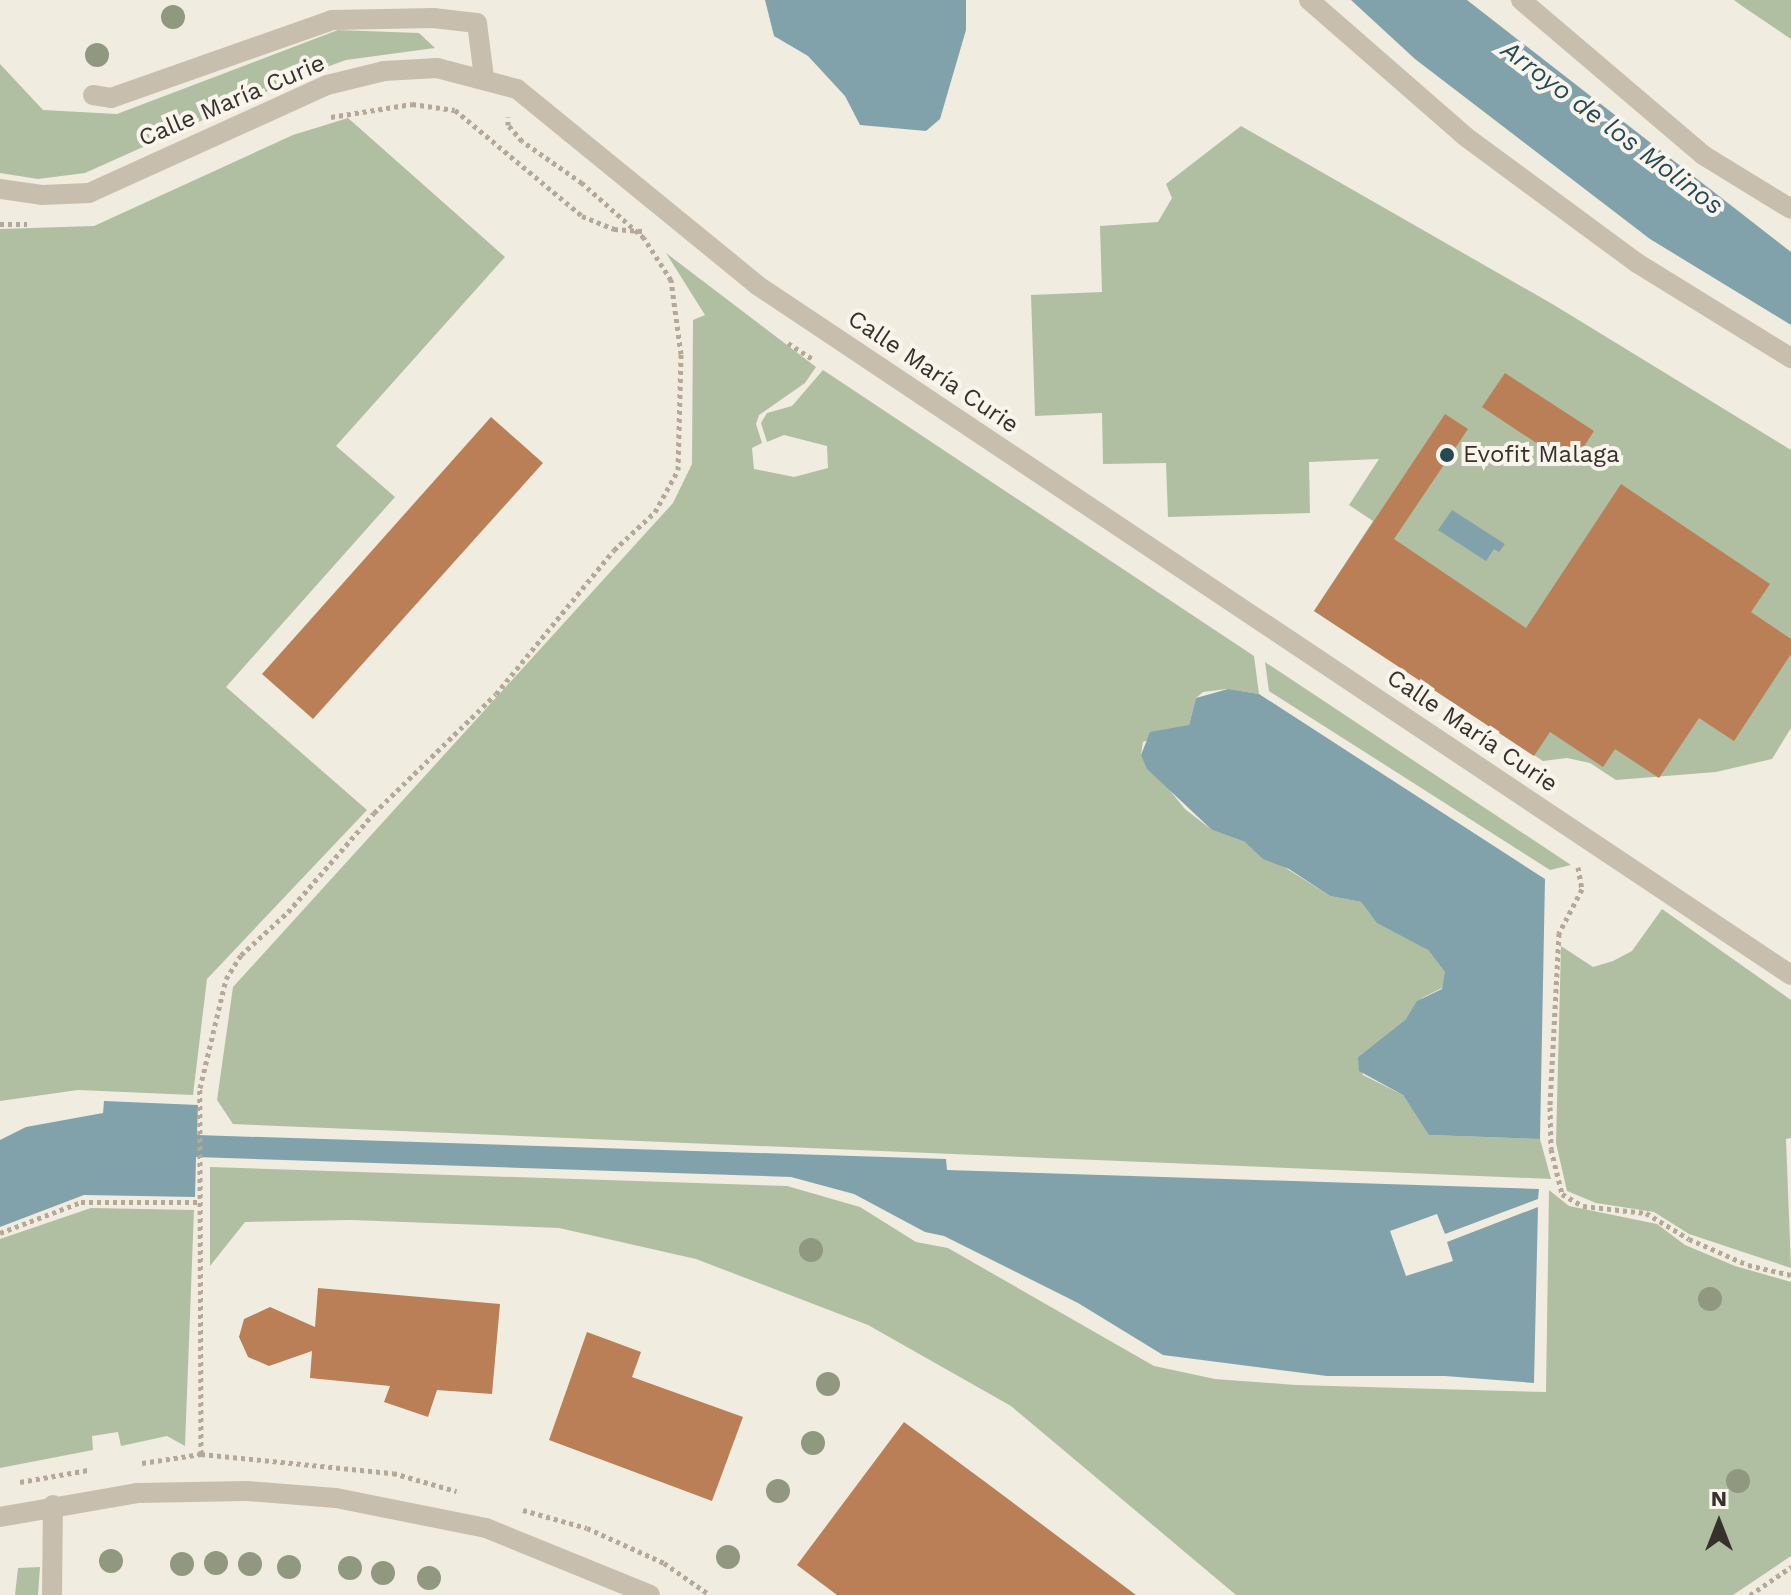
<!DOCTYPE html>
<meta charset="utf-8">
<style>
body{margin:0}
#map{position:relative;width:1791px;height:1595px;overflow:hidden;background:#f1ece0;font-family:"Work Sans",sans-serif}
div>[style]{position:absolute}
[style*='--x']{left:calc(var(--x)*1px);top:calc(var(--y)*1px);width:calc(var(--w)*1px);rotate:calc(var(--a)*1deg)}
.green>*{inset:0;background:#b0bfa2}
.water>*{inset:0;background:#82a2ab}
.building>*{inset:0;background:#ba7f56}
.path>*{height:5px;margin-top:-2.5px;transform-origin:0;background:repeating-linear-gradient(90deg,#b4a998 0 4px,transparent 0 8px)}
.minor>*{height:20px;margin:-10px;padding:0 10px;transform-origin:10px;border-radius:10px;background:#c8bead}
.trees>*{width:24px;height:24px;margin:-12px;border-radius:50%;background:#909880}
.dots>*{width:22px;height:22px;translate:-50% -50%;box-sizing:border-box;border:4px solid #f9f5ed;border-radius:50%}
span{translate:-50% -50%;white-space:nowrap;text-align:center;line-height:1.15;-webkit-text-stroke:8px #f9f5ed;paint-order:stroke}
.street-label{font-size:24px;color:#37312b}
.poi-label{font-size:24px;color:#37312b}
.left{translate:0 -50%;text-align:left}
.water-label{font-size:26px;color:#254955;font-style:italic}
.north{position:absolute;left:1679px;top:1483px;width:80px;height:80px;-webkit-text-stroke:6px #f9f5ed;paint-order:stroke;rotate:0deg;font-size:22px;font-weight:700;line-height:32px;text-align:center;color:#37312b}
.north::after{content:'';display:block;margin:auto;width:28px;height:36px;background:#37312b;clip-path:polygon(50% 0,100% 100%,50% 72%,0 100%)}
</style>
<div id="map">
<div class="green">
<i style="clip-path:polygon(1734px 0,1791px 0,1791px 39px,1742px 6px)"></i>
<i style="clip-path:polygon(338px 30px,419px 33px,435px 48px,346px 60px,299px 77px,85px 173px,38px 179px,0 173px,0 64px,43px 110px,117px 114px)"></i>
<i style="clip-path:polygon(348px 118px,505px 257px,336px 446px,395px 497px,226px 687px,367px 810px,207px 979px,193px 1095px,78px 1090px,0 1101px,0 229px,94px 226px,293px 135px)"></i>
<i style="clip-path:polygon(1241px 126px,1554px 305px,1791px 450px,1791px 728px,1772px 759px,1716px 772px,1616px 780px,1590px 763px,1567px 758px,1543px 761px,1314px 611px,1373px 521px,1349px 505px,1379px 459px,1309px 462px,1310px 513px,1168px 517px,1166px 463px,1103px 464px,1102px 413px,1035px 416px,1031px 295px,1102px 292px,1100px 226px,1158px 222px,1172px 198px,1166px 184px)"></i>
<i style="clip-path:polygon(666px 253px,816px 367px,805px 383px,759px 415px,756px 424px,762px 443px,752px 448px,754px 469px,794px 477px,828px 468px,827px 446px,784px 435px,767px 442px,761px 423px,767px 413px,792px 406px,823px 370px,1254px 656px,1259px 694px,1227px 689px,1203px 692px,1196px 698px,1189px 725px,1143px 742px,1141px 755px,1185px 809px,1212px 830px,1245px 842px,1330px 896px,1361px 902px,1371px 915px,1428px 950px,1446px 973px,1442px 988px,1422px 998px,1406px 1019px,1358px 1057px,1363px 1075px,1403px 1095px,1430px 1135px,1540px 1139px,1551px 1179px,233px 1124px,217px 1100px,233px 987px,673px 503px,692px 464px,693px 320px,705px 315px)"></i>
<i style="clip-path:polygon(1265px 662px,1571px 865px,1550px 870px,1269px 691px)"></i>
<i style="clip-path:polygon(1662px 909px,1791px 1000px,1791px 1138px,1786px 1139px,1791px 1268px,1689px 1234px,1654px 1212px,1596px 1203px,1567px 1191px,1556px 1143px,1561px 946px,1593px 967px,1613px 961px,1632px 951px)"></i>
<i style="clip-path:polygon(210px 1167px,787px 1186px,860px 1207px,916px 1242px,948px 1248px,1154px 1366px,1215px 1379px,1296px 1385px,1546px 1392px,1549px 1190px,1569px 1206px,1657px 1224px,1685px 1245px,1735px 1266px,1791px 1282px,1791px 1556px,1733px 1595px,1236px 1595px,1011px 1406px,868px 1325px,696px 1259px,559px 1228px,351px 1220px,245px 1222px,210px 1266px)"></i>
<i style="clip-path:polygon(91px 1208px,194px 1210px,185px 1446px,167px 1436px,121px 1446px,118px 1432px,92px 1436px,93px 1450px,0 1468px,0 1239px)"></i>
<i style="clip-path:polygon(40px 1567px,38px 1595px,15px 1595px,18px 1568px)"></i>
</div>
<div class="water">
<i style="clip-path:polygon(765px 0,966px 0,966px 30px,940px 119px,926px 131px,860px 125px,845px 96px,808px 56px,774px 36px)"></i>
<i style="clip-path:polygon(1351px 0,1467px 0,1791px 252px,1791px 325px,1650px 239px,1415px 59px)"></i>
<i style="clip-path:polygon(1452px 510px,1505px 544px,1499px 552px,1494px 549px,1486px 561px,1438px 530px)"></i>
<i style="clip-path:polygon(1228px 689px,1259px 694px,1545px 879px,1540px 1139px,1429px 1135px,1403px 1095px,1359px 1071px,1358px 1057px,1406px 1019px,1417px 1001px,1442px 989px,1445px 972px,1428px 950px,1377px 923px,1361px 902px,1330px 896px,1289px 869px,1263px 859px,1245px 842px,1212px 830px,1147px 769px,1141px 755px,1150px 732px,1189px 725px,1196px 698px)"></i>
<i style="clip-path:polygon(104px 1101px,198px 1105px,197px 1135px,946px 1159px,947px 1170px,1539px 1189px,1538px 1199px,1445px 1234px,1437px 1214px,1390px 1231px,1406px 1276px,1453px 1261px,1447px 1242px,1538px 1207px,1534px 1383px,1445px 1376px,1327px 1376px,1163px 1355px,1078px 1303px,944px 1236px,925px 1232px,854px 1194px,791px 1177px,196px 1157px,195px 1197px,84px 1195px,0 1227px,0 1140px,26px 1127px,103px 1113px)"></i>
</div>
<div class="building">
<i style="clip-path:polygon(1505px 373px,1594px 431px,1571px 466px,1482px 407px)"></i>
<i style="clip-path:polygon(1445px 414px,1468px 429px,1394px 539px,1526px 628px,1621px 484px,1770px 584px,1751px 612px,1791px 639px,1791px 654px,1734px 741px,1699px 718px,1659px 778px,1615px 749px,1603px 767px,1550px 732px,1534px 756px,1314px 611px)"></i>
<i style="clip-path:polygon(491px 417px,543px 463px,313px 719px,262px 674px)"></i>
<i style="clip-path:polygon(318px 1288px,500px 1304px,492px 1394px,437px 1390px,428px 1417px,384px 1402px,390px 1386px,310px 1378px,312px 1351px,269px 1366px,248px 1357px,239px 1337px,244px 1319px,270px 1307px,315px 1327px)"></i>
<i style="clip-path:polygon(587px 1332px,641px 1352px,632px 1377px,743px 1417px,712px 1501px,549px 1440px)"></i>
<i style="clip-path:polygon(904px 1422px,988px 1484px,1136px 1595px,837px 1595px,797px 1565px)"></i>
</div>
<div class="path">
<i style="--x:331;--y:117;--w:82;--a:-9.1"></i>
<i style="--x:412;--y:104;--w:43;--a:7.9"></i>
<i style="--x:455;--y:110;--w:165;--a:39.8"></i>
<i style="--x:582;--y:216;--w:35;--a:22"></i>
<i style="--x:614;--y:229;--w:31;--a:4"></i>
<i style="--x:0;--y:224;--w:27;--a:0"></i>
<i style="--x:788;--y:343;--w:30;--a:33"></i>
<i style="--x:1578;--y:867;--w:22;--a:80"></i>
<i style="--x:1582;--y:889;--w:50;--a:117.6"></i>
<i style="--x:1559;--y:933;--w:174;--a:93"></i>
<i style="--x:1550;--y:1107;--w:42;--a:88.6"></i>
<i style="--x:1551;--y:1149;--w:46;--a:76.3"></i>
<i style="--x:1562;--y:1194;--w:24;--a:30"></i>
<i style="--x:1583;--y:1206;--w:63;--a:6.3"></i>
<i style="--x:1646;--y:1213;--w:50;--a:31.2"></i>
<i style="--x:1689;--y:1239;--w:64;--a:23.8"></i>
<i style="--x:1748;--y:1265;--w:44;--a:13.1"></i>
<i style="--x:0;--y:1233;--w:87;--a:-20.9"></i>
<i style="--x:81;--y:1202;--w:120;--a:0"></i>
<i style="--x:201;--y:1454;--w:366;--a:-90.2"></i>
<i style="--x:200;--y:1088;--w:112;--a:-76.6"></i>
<i style="--x:226;--y:979;--w:28;--a:-58"></i>
<i style="--x:241;--y:955;--w:64;--a:-42.5"></i>
<i style="--x:288;--y:912;--w:131;--a:-49"></i>
<i style="--x:374;--y:813;--w:170;--a:-44.3"></i>
<i style="--x:496;--y:694;--w:186;--a:-50.7"></i>
<i style="--x:614;--y:550;--w:56;--a:-42.8"></i>
<i style="--x:655;--y:512;--w:48;--a:-61.3"></i>
<i style="--x:678;--y:470;--w:116;--a:-88.5"></i>
<i style="--x:681;--y:354;--w:75;--a:-97.7"></i>
<i style="--x:671;--y:280;--w:50;--a:-122.7"></i>
<i style="--x:644;--y:238;--w:83;--a:-138.4"></i>
<i style="--x:582;--y:183;--w:73;--a:-145"></i>
<i style="--x:522;--y:141;--w:21;--a:-131"></i>
<i style="--x:508;--y:125;--w:8;--a:-90"></i>
<i style="--x:142;--y:1463;--w:60;--a:-8.7"></i>
<i style="--x:201;--y:1454;--w:193;--a:5.7"></i>
<i style="--x:393;--y:1473;--w:66;--a:15.9"></i>
<i style="--x:20;--y:1482;--w:69;--a:-10"></i>
<i style="--x:523;--y:1510;--w:66;--a:15.7"></i>
<i style="--x:587;--y:1528;--w:85;--a:24.4"></i>
<i style="--x:664;--y:1563;--w:56;--a:34.8"></i>
<i style="--x:1750;--y:1595;--w:50;--a:-34.3"></i>
</div>
<div class="minor">
<i style="--x:1309;--y:0;--w:208;--a:41.1"></i>
<i style="--x:1466;--y:137;--w:212;--a:36.4"></i>
<i style="--x:1637;--y:263;--w:181;--a:31.7"></i>
<i style="--x:1521;--y:0;--w:239;--a:40.4"></i>
<i style="--x:1703;--y:155;--w:103;--a:31.5"></i>
<i style="--x:93;--y:95;--w:18;--a:9"></i>
<i style="--x:111;--y:98;--w:234;--a:-19.4"></i>
<i style="--x:332;--y:20;--w:101;--a:-1.1"></i>
<i style="--x:433;--y:18;--w:44;--a:6.5"></i>
<i style="--x:477;--y:23;--w:55;--a:82.7"></i>
<i style="--x:0;--y:189;--w:42;--a:8.1"></i>
<i style="--x:42;--y:195;--w:47;--a:-2.4"></i>
<i style="--x:89;--y:193;--w:261;--a:-24.4"></i>
<i style="--x:327;--y:85;--w:59;--a:-13.8"></i>
<i style="--x:384;--y:71;--w:53;--a:-3.2"></i>
<i style="--x:437;--y:68;--w:83;--a:14.7"></i>
<i style="--x:517;--y:89;--w:310;--a:39.2"></i>
<i style="--x:757;--y:285;--w:1243;--a:33.72"></i>
<i style="--x:0;--y:1517;--w:139;--a:-9.9"></i>
<i style="--x:137;--y:1493;--w:110;--a:-1"></i>
<i style="--x:247;--y:1491;--w:89;--a:4.5"></i>
<i style="--x:336;--y:1498;--w:153;--a:11.3"></i>
<i style="--x:486;--y:1528;--w:177;--a:22.2"></i>
<i style="--x:52;--y:1595;--w:90;--a:-89.4"></i>
</div>
<div class="trees">
<i style="left:173px;top:17px"></i>
<i style="left:97px;top:55px"></i>
<i style="left:811px;top:1250px"></i>
<i style="left:1710px;top:1299px"></i>
<i style="left:828px;top:1384px"></i>
<i style="left:813px;top:1443px"></i>
<i style="left:1738px;top:1481px"></i>
<i style="left:778px;top:1491px"></i>
<i style="left:728px;top:1557px"></i>
<i style="left:111px;top:1561px"></i>
<i style="left:216px;top:1563px"></i>
<i style="left:182px;top:1564px"></i>
<i style="left:250px;top:1564px"></i>
<i style="left:289px;top:1567px"></i>
<i style="left:350px;top:1568px"></i>
<i style="left:383px;top:1573px"></i>
<i style="left:429px;top:1578px"></i>
</div>
<div class="dots">
<i style="left:1447px;top:455px;background:#254955"></i>
</div>
<div class="street-label">
<span style="left:232px;top:101px;rotate:-23deg">Calle María Curie</span>
<span style="left:933px;top:372px;rotate:34deg">Calle María Curie</span>
<span style="left:1472px;top:731px;rotate:34deg">Calle María Curie</span>
</div>
<div class="poi-label">
<span class="left" style="left:1463px;top:455px">Evofit Malaga</span>
</div>
<div class="water-label">
<span style="left:1612px;top:128px;rotate:37deg">Arroyo de los Molinos</span>
</div>
<div class="north">N</div>
</div>
